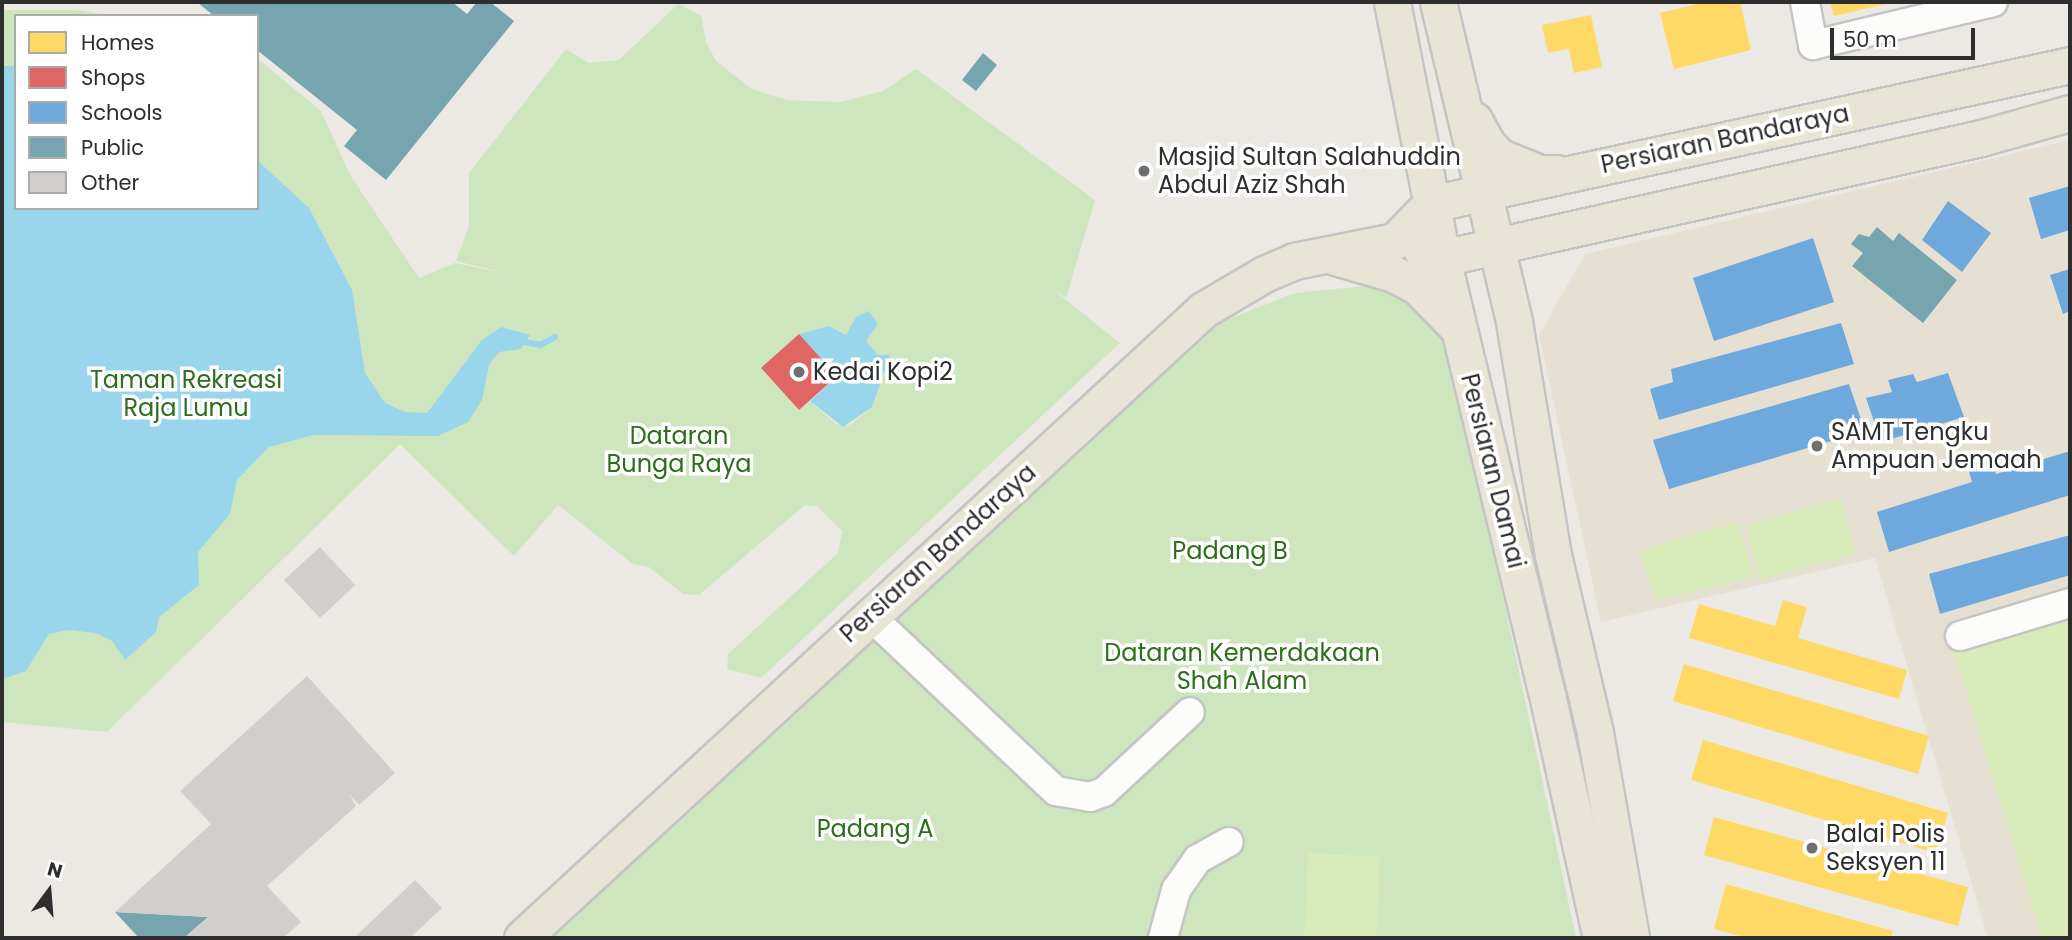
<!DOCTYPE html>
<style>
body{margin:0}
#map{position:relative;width:2072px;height:940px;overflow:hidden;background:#ece8e4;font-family:Poppins,sans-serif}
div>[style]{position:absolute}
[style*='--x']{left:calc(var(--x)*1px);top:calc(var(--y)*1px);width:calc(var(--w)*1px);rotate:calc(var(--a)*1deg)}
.education>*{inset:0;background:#e6e0d3}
.green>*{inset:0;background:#cee6be}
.pitch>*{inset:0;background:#d9eabb}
.water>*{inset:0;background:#99d6ec}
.homes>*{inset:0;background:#ffd966}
.shops>*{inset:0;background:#e06666}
.schools>*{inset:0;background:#6fa8dc}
.public>*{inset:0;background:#76a5af}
.stream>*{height:6px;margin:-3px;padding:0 3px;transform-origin:3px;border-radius:3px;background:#99d6ec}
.building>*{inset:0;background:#d1cecb}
.roads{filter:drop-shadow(2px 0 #c5c4c5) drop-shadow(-2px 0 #c5c4c5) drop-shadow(0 2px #c5c4c5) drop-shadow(0 -2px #c5c4c5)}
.minor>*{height:28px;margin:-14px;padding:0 14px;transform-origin:14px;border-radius:14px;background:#fcfcfb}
.major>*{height:35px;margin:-17.5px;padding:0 17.5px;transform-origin:17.5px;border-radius:17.5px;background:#e8e4d6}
.dots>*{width:19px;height:19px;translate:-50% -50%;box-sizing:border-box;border:4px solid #fff;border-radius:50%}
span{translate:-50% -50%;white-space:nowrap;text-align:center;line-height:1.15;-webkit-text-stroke:7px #fff;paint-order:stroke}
.street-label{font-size:24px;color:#2e2e2e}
.poi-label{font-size:24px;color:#2e2e2e}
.left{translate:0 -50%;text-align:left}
.park-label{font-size:24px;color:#2c6e1b}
.frame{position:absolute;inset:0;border:4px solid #2e2e2e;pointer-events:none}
.legend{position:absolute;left:14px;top:14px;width:245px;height:196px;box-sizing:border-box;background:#fff;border:2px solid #ababab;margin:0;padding:9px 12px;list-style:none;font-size:21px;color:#2e2e2e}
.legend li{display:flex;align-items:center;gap:14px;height:35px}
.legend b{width:35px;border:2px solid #ababab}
.north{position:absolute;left:14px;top:856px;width:70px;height:70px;-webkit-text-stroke:5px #fff;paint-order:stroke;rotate:16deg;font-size:19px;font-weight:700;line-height:28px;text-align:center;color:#2e2e2e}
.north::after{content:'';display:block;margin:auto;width:24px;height:32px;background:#2e2e2e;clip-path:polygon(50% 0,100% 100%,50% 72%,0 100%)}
.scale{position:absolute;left:1830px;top:28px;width:145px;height:32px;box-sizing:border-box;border:4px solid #2e2e2e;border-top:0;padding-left:9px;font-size:21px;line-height:24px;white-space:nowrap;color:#2e2e2e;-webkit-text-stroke:5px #fff;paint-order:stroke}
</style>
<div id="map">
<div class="education">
<i style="clip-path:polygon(2070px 140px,2070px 938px,1988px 938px,1875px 558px,1601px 622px,1539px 335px,1585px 254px)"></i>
</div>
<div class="green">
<i style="clip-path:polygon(evenodd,678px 4px,701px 16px,706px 42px,716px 61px,752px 89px,787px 100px,840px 102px,883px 91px,916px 69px,1095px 200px,1066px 298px,1050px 287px,1120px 343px,761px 678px,727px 669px,728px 654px,838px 553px,842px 531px,817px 506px,805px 505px,699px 595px,683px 594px,649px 567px,633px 564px,558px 505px,514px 556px,400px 444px,107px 732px,2px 722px,2px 10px,76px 10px,114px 16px,16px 16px,16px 208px,257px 208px,257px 58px,321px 111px,350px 175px,419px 278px,455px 263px,508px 274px,456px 261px,469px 226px,469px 173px,566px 49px,589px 63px,619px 60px,678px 4px,866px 341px,878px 355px,890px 355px,872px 407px,850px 425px,836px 424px,810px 401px,799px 410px,762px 368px,866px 341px)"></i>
<i style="clip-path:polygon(1384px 284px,1442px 312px,1576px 938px,549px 938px,1213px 325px,1295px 293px)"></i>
</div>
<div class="pitch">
<i style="clip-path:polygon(1841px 498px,1855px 554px,1759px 580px,1746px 525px)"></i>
<i style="clip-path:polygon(1738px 522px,1755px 577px,1655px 601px,1640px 550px)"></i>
<i style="clip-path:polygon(2070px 612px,2070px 938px,2042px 938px,1953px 648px)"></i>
<i style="clip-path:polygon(1308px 853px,1380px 857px,1376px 938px,1304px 938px)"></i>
</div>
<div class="water">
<i style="clip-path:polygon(2px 66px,16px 66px,16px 208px,257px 208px,257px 160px,309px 208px,352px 290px,365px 373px,385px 403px,405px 412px,427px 413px,482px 340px,501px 327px,530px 335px,521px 349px,499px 352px,489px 365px,482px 400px,468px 422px,438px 436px,313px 435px,269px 447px,237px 480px,230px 514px,198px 552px,199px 585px,159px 617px,156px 632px,125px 660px,112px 641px,96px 633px,68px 630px,49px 634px,26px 671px,2px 679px)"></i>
<i style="clip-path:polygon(869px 311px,878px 324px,866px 341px,878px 355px,890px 355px,872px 407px,843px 427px,810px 401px,837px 376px,799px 334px,829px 326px,846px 335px,856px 317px)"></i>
</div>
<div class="homes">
<i style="clip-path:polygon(1705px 2px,1740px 2px,1751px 50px,1674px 69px,1660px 13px)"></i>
<i style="clip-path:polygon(1830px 2px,1890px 2px,1890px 3px,1834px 16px)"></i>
<i style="clip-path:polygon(1591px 15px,1602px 67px,1574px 73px,1569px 49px,1548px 53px,1542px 25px)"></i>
<i style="clip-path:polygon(1783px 600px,1807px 607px,1798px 638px,1907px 670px,1899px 699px,1689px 638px,1699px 604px,1775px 626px)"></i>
<i style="clip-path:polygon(1684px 664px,1929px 736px,1918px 774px,1673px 701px)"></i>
<i style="clip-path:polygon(1703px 740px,1948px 813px,1936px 853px,1691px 780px)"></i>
<i style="clip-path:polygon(1714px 817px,1968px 887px,1958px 926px,1704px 855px)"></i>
<i style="clip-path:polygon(1726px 884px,1893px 931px,1891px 938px,1748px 938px,1714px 929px)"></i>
</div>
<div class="shops">
<i style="clip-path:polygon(799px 334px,837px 376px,799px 410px,761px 368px)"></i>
</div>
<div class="schools">
<i style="clip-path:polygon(2070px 186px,2070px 230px,2041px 239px,2029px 198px)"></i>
<i style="clip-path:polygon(1948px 201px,1991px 233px,1962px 272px,1922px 240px)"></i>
<i style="clip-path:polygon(1813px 238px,1834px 302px,1714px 341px,1693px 278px)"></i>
<i style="clip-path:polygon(2070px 269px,2070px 311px,2063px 314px,2050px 275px)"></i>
<i style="clip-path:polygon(1841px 323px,1854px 364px,1659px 420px,1650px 389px,1673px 382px,1671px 369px)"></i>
<i style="clip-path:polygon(1948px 373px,1964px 417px,1881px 442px,1866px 398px,1892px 392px,1888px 380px,1913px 374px,1917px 382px)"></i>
<i style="clip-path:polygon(1849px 384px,1865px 431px,1669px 489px,1653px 440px)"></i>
<i style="clip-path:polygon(2070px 451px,2070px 495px,1889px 552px,1877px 512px,1972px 482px,1967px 465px,1991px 458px,1996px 474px)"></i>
<i style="clip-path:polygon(2070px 535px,2070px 575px,1940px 614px,1929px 574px)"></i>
</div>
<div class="public">
<i style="clip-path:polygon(197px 2px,452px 2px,467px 14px,477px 2px,490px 2px,514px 21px,386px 180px,344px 146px,357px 130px,257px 50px,257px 16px,214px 16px)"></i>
<i style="clip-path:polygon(983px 53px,997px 65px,976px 91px,962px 80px)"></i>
<i style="clip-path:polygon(1877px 227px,1893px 241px,1899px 233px,1957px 280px,1923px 323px,1852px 266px,1863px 253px,1851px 244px,1859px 234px,1869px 237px)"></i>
<i style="clip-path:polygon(115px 912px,208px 917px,184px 938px,139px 938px)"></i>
</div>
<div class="stream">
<i style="--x:518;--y:341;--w:22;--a:10"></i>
<i style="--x:540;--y:345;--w:17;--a:-28"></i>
</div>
<div class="building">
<i style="clip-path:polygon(320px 547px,355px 585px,320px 618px,284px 580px)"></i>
<i style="clip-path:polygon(307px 676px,395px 773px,359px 805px,349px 794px,356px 806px,267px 886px,301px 922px,283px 938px,184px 938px,208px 917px,115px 912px,211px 824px,180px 791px)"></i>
<i style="clip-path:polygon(415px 880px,442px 908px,410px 938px,354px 938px)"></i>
</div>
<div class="roads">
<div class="minor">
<i style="--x:1805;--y:2;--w:44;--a:79.5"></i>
<i style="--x:1813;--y:45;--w:185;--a:-13.4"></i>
<i style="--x:869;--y:615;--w:257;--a:43.3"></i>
<i style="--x:1056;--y:791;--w:35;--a:10"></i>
<i style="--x:1090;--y:797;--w:15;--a:-20"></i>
<i style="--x:1104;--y:792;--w:117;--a:-42.9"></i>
<i style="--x:1960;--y:636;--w:115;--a:-16.7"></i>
<i style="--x:1163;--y:938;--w:50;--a:-74.8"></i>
<i style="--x:1176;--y:890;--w:38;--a:-55"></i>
<i style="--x:1198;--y:859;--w:35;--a:-29"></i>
</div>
<div class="major">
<i style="--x:1392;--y:2;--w:261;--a:78.9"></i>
<i style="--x:1442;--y:258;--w:444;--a:76.5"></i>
<i style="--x:1546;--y:690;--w:254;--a:77.5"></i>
<i style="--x:1438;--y:2;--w:329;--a:76.6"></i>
<i style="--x:1514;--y:322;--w:236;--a:80.5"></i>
<i style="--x:1553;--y:555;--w:183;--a:76.7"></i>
<i style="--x:1595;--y:733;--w:208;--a:80"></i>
<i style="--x:1474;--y:120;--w:29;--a:61"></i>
<i style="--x:1488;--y:145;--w:17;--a:45"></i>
<i style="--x:1500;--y:157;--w:43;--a:21.8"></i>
<i style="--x:1540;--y:173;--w:16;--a:0"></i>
<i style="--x:1422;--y:251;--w:21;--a:19"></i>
<i style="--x:1442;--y:258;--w:552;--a:-12.55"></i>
<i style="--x:1981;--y:138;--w:92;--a:-15.7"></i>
<i style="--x:1335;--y:257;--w:61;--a:16.1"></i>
<i style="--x:1394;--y:274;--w:26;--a:28"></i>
<i style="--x:1417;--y:286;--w:56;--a:45.7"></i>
<i style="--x:522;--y:938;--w:926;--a:-42.68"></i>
<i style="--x:1203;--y:310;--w:71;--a:-30.5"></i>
<i style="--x:1264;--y:274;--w:33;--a:-23"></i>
<i style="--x:1294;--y:261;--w:103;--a:-11.2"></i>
<i style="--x:1395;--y:241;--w:52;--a:-45.8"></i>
<i style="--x:1431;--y:204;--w:654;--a:-12.27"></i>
</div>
</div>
<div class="dots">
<i style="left:1144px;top:171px;background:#706f6e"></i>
<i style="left:799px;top:372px;background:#706f6e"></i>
<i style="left:1817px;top:446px;background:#706f6e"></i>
<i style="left:1812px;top:848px;background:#706f6e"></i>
</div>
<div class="street-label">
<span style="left:1725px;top:139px;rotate:-12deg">Persiaran Bandaraya</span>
<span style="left:1493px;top:471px;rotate:76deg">Persiaran Damai</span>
<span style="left:938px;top:553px;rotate:-42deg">Persiaran Bandaraya</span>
</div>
<div class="poi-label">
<span class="left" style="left:1158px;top:171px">Masjid Sultan Salahuddin<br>Abdul Aziz Shah</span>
<span class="left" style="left:813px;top:372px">Kedai Kopi2</span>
<span class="left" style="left:1831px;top:446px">SAMT Tengku<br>Ampuan Jemaah</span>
<span class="left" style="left:1826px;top:848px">Balai Polis<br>Seksyen 11</span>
</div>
<div class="park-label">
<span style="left:186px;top:394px">Taman Rekreasi<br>Raja Lumu</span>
<span style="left:679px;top:450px">Dataran<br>Bunga Raya</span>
<span style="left:1230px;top:551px">Padang B</span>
<span style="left:1242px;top:667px">Dataran Kemerdakaan<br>Shah Alam</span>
<span style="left:875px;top:829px">Padang A</span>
</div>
<div class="frame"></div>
<ul class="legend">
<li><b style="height:19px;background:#ffd966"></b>Homes</li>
<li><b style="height:19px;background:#e06666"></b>Shops</li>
<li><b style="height:19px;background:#6fa8dc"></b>Schools</li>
<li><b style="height:19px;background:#76a5af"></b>Public</li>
<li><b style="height:19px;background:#d1cecb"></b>Other</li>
</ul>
<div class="north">N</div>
<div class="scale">50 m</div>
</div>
